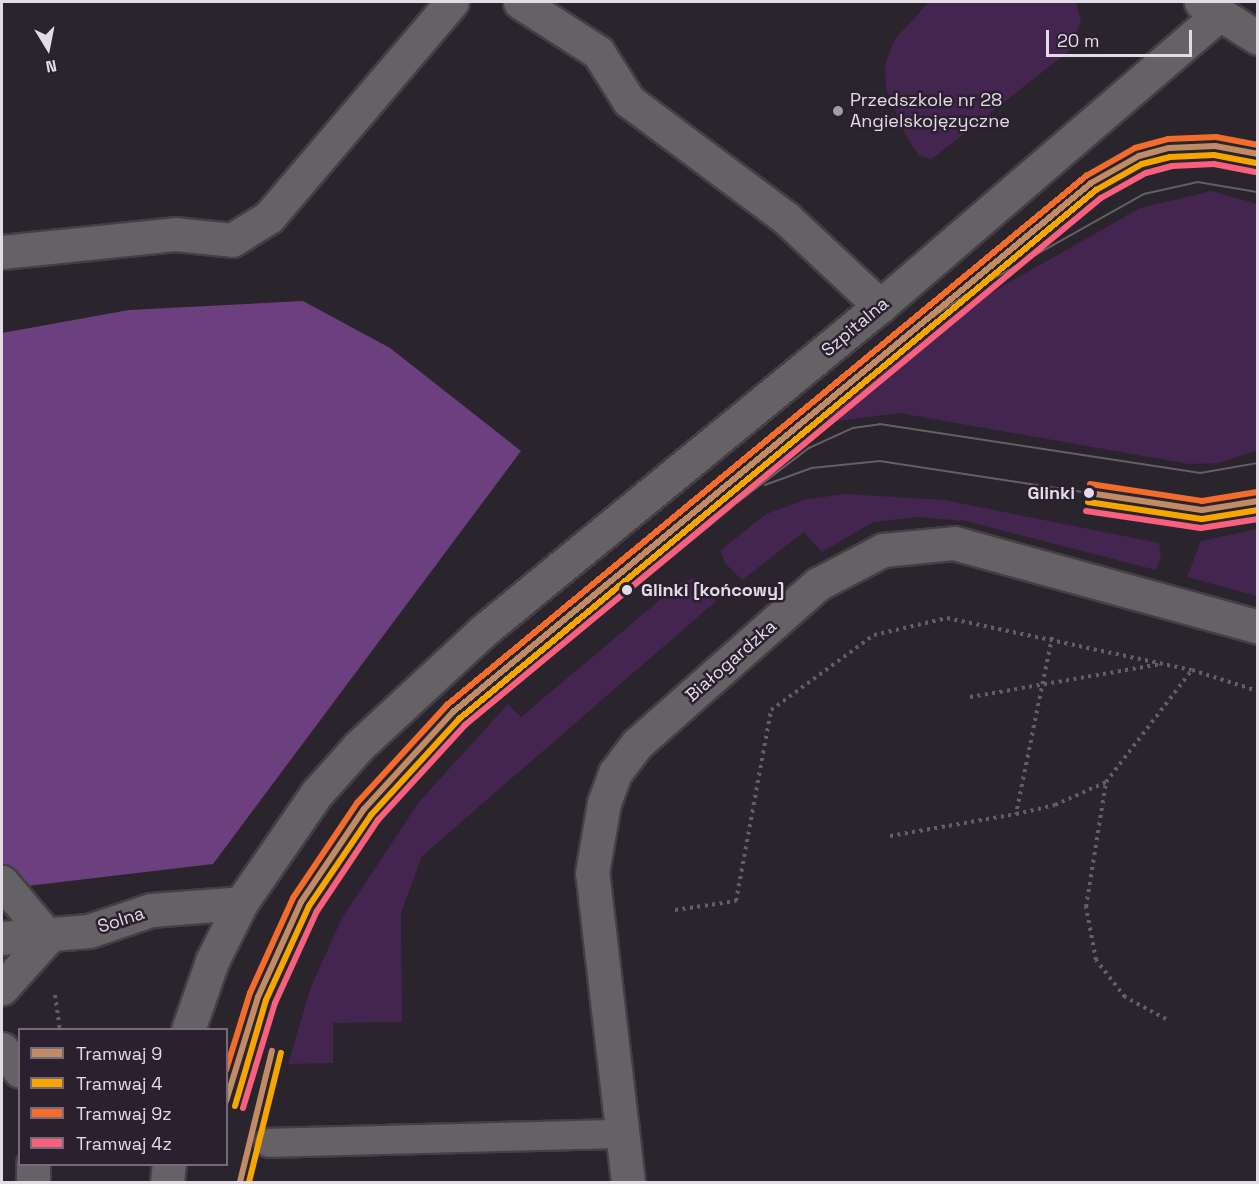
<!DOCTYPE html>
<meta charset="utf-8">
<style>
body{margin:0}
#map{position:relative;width:1259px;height:1184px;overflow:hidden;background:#2a242c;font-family:"Space Grotesk",sans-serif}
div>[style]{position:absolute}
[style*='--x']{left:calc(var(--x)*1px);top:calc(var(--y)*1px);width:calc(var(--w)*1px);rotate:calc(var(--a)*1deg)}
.green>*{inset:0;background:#432550}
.forest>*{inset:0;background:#6c407e}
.path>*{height:4px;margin-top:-2px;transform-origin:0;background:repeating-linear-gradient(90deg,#626063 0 3px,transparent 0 7.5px)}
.roads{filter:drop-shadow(2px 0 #433f45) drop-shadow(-2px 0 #433f45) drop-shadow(0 2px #433f45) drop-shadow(0 -2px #433f45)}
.service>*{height:28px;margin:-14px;padding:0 14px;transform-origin:14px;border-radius:14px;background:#656266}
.minor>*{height:33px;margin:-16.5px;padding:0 16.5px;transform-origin:16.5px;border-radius:16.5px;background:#656266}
.tertiary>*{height:33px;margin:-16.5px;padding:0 16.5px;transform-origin:16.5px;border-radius:16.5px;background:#656266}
.tram>*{height:1.5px;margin:-0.75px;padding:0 0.75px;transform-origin:0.75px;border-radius:0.75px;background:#636064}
.tram-1>*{height:6px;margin:-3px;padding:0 3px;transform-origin:3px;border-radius:3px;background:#c18c65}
.tram-2>*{height:6px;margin:-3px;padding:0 3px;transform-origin:3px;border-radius:3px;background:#f7a600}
.tram-3>*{height:6px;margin:-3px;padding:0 3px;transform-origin:3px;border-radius:3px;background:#f36c2b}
.tram-4>*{height:6px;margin:-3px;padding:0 3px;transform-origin:3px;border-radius:3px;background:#f8607d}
.dots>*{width:16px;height:16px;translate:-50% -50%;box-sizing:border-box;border:3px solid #2b2030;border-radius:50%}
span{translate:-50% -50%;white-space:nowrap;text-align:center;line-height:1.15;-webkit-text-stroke:5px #2b2030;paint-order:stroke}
.poi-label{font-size:18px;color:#e3dce6}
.left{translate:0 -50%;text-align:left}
.street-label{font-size:18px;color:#e3dce6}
.stop-label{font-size:18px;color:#e3dce6;font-weight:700}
.right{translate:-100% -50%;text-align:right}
.frame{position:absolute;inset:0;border:3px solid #e3dce6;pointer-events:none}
.legend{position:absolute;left:18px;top:1028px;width:210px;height:138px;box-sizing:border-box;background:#2b2030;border:2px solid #756b79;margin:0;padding:8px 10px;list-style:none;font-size:18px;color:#e3dce6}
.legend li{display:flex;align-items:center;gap:12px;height:30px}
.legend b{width:30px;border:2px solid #756b79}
.north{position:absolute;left:18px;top:18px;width:60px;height:60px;-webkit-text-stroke:4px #2b2030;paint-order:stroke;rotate:170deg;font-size:16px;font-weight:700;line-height:24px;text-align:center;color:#e3dce6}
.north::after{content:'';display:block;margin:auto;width:21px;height:27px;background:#e3dce6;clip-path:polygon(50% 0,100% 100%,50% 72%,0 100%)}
.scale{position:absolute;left:1046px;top:30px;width:146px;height:27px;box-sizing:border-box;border:3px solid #e3dce6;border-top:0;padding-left:8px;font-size:18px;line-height:21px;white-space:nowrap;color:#e3dce6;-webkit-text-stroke:4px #2b2030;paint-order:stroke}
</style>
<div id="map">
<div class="green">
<i style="clip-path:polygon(929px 2px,1076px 2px,1081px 21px,1069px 51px,932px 159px,919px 156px,905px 134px,886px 89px,885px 64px,895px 39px)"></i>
<i style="clip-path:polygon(1212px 191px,1257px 204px,1257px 450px,1219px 463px,1189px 464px,899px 413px,831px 422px,827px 418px,959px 311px,1140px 208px)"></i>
<i style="clip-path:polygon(846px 494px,944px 500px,1159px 543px,1161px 555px,1156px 570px,965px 521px,918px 517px,873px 522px,822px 552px,804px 532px,742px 580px,726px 564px,720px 551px,766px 514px,807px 499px)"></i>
<i style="clip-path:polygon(1257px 529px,1257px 596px,1187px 577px,1201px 541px)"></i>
<i style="clip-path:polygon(693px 578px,716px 601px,422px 856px,401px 913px,402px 1022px,333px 1023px,333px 1063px,288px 1064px,311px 987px,342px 918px,419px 802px,508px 704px,521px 717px,679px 584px)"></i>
</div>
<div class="forest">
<i style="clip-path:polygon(303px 301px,390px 348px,521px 451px,213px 864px,2px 889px,2px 333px,129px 310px)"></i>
</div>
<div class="path">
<i style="--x:1052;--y:637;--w:181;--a:101.5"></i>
<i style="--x:1016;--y:814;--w:40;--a:-13"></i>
<i style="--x:1055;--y:805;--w:56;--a:-24.3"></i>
<i style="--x:970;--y:697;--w:194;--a:-9.8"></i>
<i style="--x:890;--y:836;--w:128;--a:-9.9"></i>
<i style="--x:675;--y:910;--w:62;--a:-8.4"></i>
<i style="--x:736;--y:901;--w:194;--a:-79.6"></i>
<i style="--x:771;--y:710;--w:127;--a:-36.1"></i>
<i style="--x:874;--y:635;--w:75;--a:-13.1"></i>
<i style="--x:947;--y:618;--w:250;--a:12"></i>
<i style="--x:1192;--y:670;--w:69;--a:17.7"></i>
<i style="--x:55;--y:995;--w:35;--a:82"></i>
<i style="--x:1166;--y:1019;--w:47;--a:-151.8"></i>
<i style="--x:1125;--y:997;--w:47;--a:-128.1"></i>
<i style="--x:1096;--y:960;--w:54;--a:-100.7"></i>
<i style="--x:1086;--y:907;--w:127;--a:-80.9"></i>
<i style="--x:1106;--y:782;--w:141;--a:-52.5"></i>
</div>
<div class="roads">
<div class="service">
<i style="--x:269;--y:1143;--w:353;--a:-1.5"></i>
</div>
<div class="minor">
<i style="--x:520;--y:2;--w:93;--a:32.7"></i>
<i style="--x:598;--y:52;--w:58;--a:57.7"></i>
<i style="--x:629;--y:101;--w:196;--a:36.7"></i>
<i style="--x:786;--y:218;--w:129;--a:43.1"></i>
<i style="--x:2;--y:252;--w:174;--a:-5.9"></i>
<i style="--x:175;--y:234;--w:57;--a:6"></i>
<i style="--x:232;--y:240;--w:44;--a:-31.9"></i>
<i style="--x:269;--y:217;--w:282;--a:-49.6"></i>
<i style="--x:2;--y:882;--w:72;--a:50.1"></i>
<i style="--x:48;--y:937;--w:69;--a:132"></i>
<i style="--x:2;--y:938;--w:87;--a:-4.6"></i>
<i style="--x:89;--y:931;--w:65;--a:-18.7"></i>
<i style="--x:151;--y:910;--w:90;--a:-4.4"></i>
<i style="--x:2;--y:1049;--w:28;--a:51"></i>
<i style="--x:33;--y:1164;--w:18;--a:90"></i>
<i style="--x:628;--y:1182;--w:311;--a:-96.6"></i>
<i style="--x:592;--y:873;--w:71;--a:-80.3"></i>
<i style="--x:604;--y:803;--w:32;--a:-70"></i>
<i style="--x:615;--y:773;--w:36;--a:-53"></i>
<i style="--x:637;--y:744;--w:242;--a:-41.5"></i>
<i style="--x:818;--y:584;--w:73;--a:-27.6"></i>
<i style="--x:883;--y:550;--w:71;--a:-5.6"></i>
<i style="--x:954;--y:543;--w:315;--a:15.4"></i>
</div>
<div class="tertiary">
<i style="--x:1201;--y:2;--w:67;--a:32.3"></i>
<i style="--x:188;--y:1030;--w:73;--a:-70.8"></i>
<i style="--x:212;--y:961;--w:65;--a:-63.4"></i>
<i style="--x:241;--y:903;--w:134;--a:-55.4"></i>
<i style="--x:317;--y:793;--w:63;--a:-48.2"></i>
<i style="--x:359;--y:746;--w:169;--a:-42.8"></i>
<i style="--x:483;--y:631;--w:513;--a:-39.31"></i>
<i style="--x:880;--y:306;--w:447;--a:-40.7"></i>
<i style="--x:167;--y:1182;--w:18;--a:-84"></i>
</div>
</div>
<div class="tram">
<i style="--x:911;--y:332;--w:71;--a:-34.1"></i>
<i style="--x:970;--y:292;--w:200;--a:-29.4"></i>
<i style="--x:1144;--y:194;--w:55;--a:-12.5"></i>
<i style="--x:1198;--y:182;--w:61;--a:9.5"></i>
<i style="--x:765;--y:485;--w:50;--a:-19.9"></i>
<i style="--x:812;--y:468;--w:68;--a:-5.9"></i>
<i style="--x:880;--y:461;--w:211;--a:8.7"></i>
<i style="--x:725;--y:512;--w:106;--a:-37.3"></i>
<i style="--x:809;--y:448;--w:48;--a:-24.4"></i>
<i style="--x:853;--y:428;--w:27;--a:-8"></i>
<i style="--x:880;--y:424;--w:324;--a:8.7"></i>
<i style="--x:1200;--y:473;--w:59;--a:-9.8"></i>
<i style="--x:629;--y:592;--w:132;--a:-39.5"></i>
</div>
<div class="tram-1">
<i style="--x:1089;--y:493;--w:114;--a:8.6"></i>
<i style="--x:1202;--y:510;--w:57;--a:-9.1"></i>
<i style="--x:226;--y:1101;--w:109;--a:-72.9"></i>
<i style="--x:258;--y:997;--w:104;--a:-65.6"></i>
<i style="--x:301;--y:902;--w:112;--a:-55.9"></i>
<i style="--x:364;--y:809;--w:132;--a:-47.5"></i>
<i style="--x:453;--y:712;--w:829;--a:-39.66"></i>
<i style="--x:1091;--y:183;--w:55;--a:-29.4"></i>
<i style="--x:1139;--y:156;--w:31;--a:-15"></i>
<i style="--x:1169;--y:148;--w:46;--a:-2.5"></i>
<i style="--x:1215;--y:146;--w:44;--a:10.5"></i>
<i style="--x:240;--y:1182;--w:135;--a:-76.3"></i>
</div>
<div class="tram-2">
<i style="--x:1088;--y:502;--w:115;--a:8.5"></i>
<i style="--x:1202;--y:519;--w:57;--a:-9.1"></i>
<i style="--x:235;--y:1106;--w:110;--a:-73.7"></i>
<i style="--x:266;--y:1000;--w:103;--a:-65.4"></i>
<i style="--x:309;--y:906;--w:110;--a:-55.7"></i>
<i style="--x:371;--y:815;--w:130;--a:-47.5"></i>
<i style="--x:459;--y:719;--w:828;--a:-39.71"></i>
<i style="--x:1096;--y:190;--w:53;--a:-29.5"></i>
<i style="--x:1142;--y:164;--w:29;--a:-14"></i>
<i style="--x:1170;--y:157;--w:44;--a:-2.6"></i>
<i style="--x:1214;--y:155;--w:43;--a:10.8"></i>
<i style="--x:249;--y:1182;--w:133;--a:-76.1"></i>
</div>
<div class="tram-3">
<i style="--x:1090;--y:484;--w:113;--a:8.6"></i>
<i style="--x:1202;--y:501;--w:56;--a:-9.3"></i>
<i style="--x:226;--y:1070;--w:81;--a:-72.7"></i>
<i style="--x:250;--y:993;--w:104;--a:-65.6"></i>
<i style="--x:293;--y:898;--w:115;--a:-56"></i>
<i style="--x:357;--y:803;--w:133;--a:-47.4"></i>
<i style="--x:447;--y:705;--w:830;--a:-39.62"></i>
<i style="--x:1086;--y:176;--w:56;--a:-29.7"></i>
<i style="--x:1135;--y:148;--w:34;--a:-15"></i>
<i style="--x:1168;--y:139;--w:48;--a:-2.4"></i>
<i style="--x:1216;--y:137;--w:43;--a:10.8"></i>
</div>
<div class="tram-4">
<i style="--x:1086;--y:511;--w:116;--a:8.4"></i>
<i style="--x:1201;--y:528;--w:58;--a:-9"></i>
<i style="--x:243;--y:1108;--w:110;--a:-73.1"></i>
<i style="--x:275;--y:1003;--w:101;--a:-65.5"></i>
<i style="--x:317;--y:911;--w:110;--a:-56.2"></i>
<i style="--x:378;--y:820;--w:129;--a:-47.5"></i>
<i style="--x:465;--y:725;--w:826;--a:-39.65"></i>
<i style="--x:1101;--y:198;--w:51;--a:-29.1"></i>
<i style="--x:1146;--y:173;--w:27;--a:-15"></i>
<i style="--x:1172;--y:166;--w:42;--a:-2.7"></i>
<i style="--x:1214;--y:164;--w:42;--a:11"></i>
</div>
<div class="dots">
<i style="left:838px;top:111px;background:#a29ca5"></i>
<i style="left:1089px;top:493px;background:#e3dce6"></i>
<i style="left:627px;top:590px;background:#e3dce6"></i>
</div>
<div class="poi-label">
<span class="left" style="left:850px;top:111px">Przedszkole nr 28<br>Angielskojęzyczne</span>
</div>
<div class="street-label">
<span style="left:855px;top:327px;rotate:-40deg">Szpitalna</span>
<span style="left:731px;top:661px;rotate:-41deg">Białogardzka</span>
<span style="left:121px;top:920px;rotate:-18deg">Solna</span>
</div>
<div class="stop-label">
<span class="right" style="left:1075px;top:493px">Glinki</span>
<span class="left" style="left:641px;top:590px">Glinki [końcowy]</span>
</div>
<div class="frame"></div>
<ul class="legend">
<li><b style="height:8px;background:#c18c65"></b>Tramwaj 9</li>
<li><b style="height:8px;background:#f7a600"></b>Tramwaj 4</li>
<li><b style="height:8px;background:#f36c2b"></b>Tramwaj 9z</li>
<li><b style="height:8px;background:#f8607d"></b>Tramwaj 4z</li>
</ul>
<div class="north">N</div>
<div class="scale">20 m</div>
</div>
